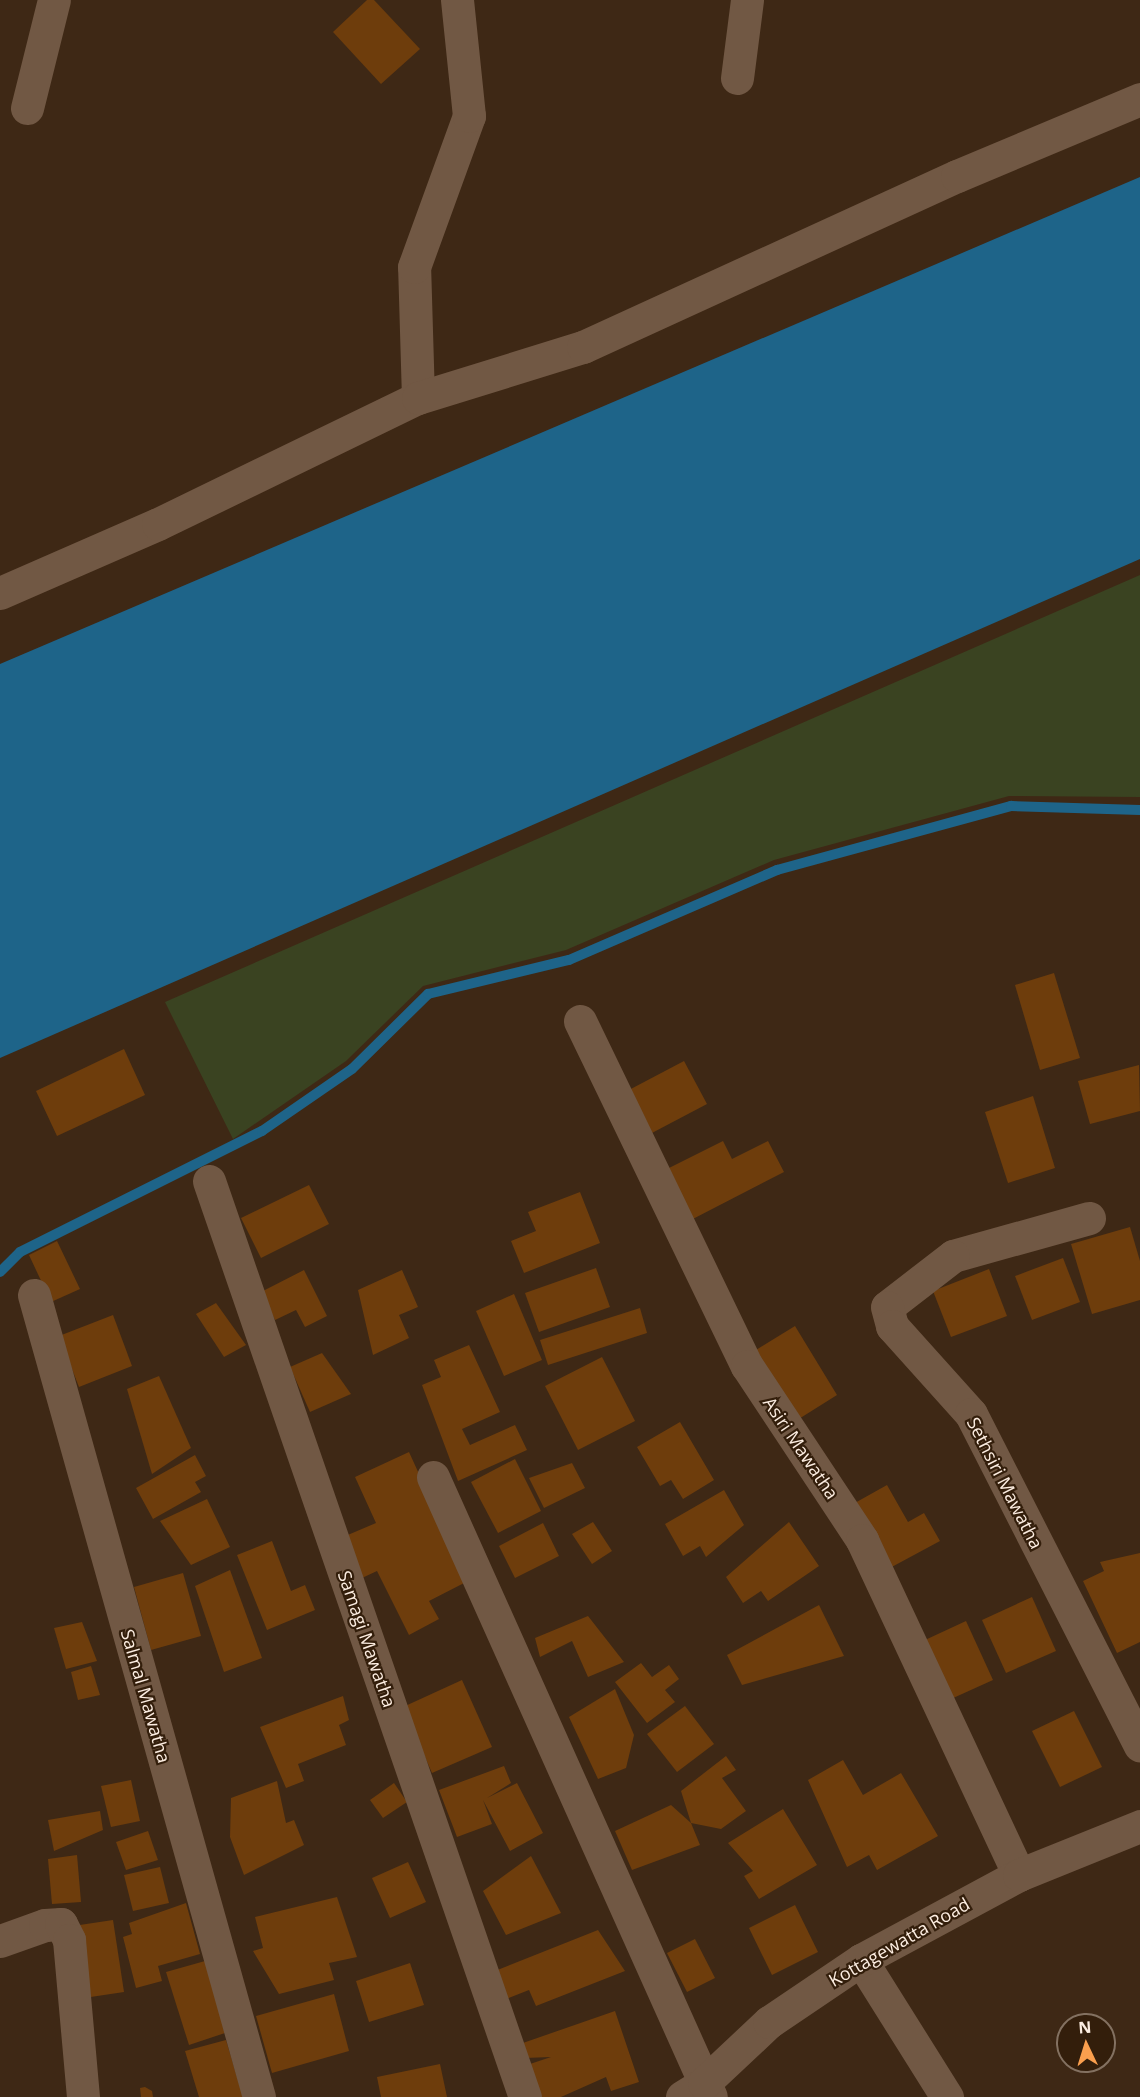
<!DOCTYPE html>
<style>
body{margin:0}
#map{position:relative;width:1140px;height:2097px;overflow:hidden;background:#3e2815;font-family:"Open Sans",sans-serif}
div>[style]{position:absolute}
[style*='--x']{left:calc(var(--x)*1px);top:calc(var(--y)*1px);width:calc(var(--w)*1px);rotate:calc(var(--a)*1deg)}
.green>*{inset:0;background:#3a4321}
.water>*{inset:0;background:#1e6489}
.stream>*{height:10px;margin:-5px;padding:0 5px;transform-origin:5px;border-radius:5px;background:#1e6489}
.building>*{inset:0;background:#6e3d0c}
.minor>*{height:33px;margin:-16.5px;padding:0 16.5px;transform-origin:16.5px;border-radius:16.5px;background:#715844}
span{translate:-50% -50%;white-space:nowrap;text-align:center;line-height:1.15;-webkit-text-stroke:4.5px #331e0b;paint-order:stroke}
.street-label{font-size:18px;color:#fcede1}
.north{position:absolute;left:1056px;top:2013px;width:60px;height:60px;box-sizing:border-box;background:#331e0b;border:2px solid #837161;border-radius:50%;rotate:356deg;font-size:16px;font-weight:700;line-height:24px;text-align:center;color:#fcede1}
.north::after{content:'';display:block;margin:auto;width:21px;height:27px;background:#fa9f4e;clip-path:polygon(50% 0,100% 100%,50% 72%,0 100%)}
</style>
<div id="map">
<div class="green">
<i style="clip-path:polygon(1140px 575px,1140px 797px,1009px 796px,774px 860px,566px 950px,423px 986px,346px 1061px,233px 1139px,165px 1002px)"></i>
</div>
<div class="water">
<i style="clip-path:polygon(1140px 177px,1140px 559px,0 1058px,0 664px)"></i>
</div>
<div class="stream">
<i style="--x:0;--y:1272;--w:28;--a:-45"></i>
<i style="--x:20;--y:1252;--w:271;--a:-26.6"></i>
<i style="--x:262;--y:1131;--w:109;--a:-34.6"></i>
<i style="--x:352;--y:1069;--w:107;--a:-44.6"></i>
<i style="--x:428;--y:994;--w:145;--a:-13.6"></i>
<i style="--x:569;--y:960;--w:227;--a:-23.4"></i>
<i style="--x:777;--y:870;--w:243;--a:-15.3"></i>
<i style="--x:1011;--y:806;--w:129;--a:1.8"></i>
</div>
<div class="building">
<i style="clip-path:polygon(367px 0,374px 0,420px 49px,381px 84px,333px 32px)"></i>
<i style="clip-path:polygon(1054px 973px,1080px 1058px,1040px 1070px,1015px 985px)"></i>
<i style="clip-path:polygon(124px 1049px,145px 1095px,57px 1136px,36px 1091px)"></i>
<i style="clip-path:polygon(684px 1061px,707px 1104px,650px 1134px,627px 1091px)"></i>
<i style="clip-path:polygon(1139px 1065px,1140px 1111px,1090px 1124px,1078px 1081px)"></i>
<i style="clip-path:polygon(1033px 1096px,1055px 1168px,1008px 1183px,985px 1112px)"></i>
<i style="clip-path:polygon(723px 1141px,732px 1159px,768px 1141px,784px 1172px,687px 1222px,661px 1172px)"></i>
<i style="clip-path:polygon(309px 1185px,329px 1224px,261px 1258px,241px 1218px)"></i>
<i style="clip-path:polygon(580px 1192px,600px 1243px,524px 1273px,511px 1241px,536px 1231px,528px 1212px)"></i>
<i style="clip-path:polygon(1130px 1227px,1140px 1261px,1140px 1300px,1092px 1314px,1071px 1244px)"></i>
<i style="clip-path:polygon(57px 1241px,80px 1289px,51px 1302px,29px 1255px)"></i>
<i style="clip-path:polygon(1063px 1258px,1080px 1302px,1032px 1320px,1015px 1276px)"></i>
<i style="clip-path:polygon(596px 1268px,610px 1307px,539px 1332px,525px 1293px)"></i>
<i style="clip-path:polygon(989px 1269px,1007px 1316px,951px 1337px,933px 1291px)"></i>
<i style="clip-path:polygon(304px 1270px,327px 1316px,305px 1327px,296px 1310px,275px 1320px,261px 1292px)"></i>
<i style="clip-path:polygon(402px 1270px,418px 1307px,399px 1315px,409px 1338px,373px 1355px,358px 1290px)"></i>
<i style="clip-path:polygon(514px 1294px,542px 1360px,504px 1376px,476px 1311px)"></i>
<i style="clip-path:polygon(216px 1303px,246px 1345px,224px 1357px,196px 1314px)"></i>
<i style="clip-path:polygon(640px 1308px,647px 1333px,548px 1365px,540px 1340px)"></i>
<i style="clip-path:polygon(113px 1315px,132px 1366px,79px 1387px,59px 1336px)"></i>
<i style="clip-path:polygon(795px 1326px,837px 1395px,794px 1422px,751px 1353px)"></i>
<i style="clip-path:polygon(469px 1345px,500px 1412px,462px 1429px,470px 1445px,515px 1425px,527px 1450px,458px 1481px,422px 1385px,441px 1377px,434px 1360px)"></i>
<i style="clip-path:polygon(322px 1353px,351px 1394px,310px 1412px,290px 1367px)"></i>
<i style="clip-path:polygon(602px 1357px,635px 1421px,578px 1450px,545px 1386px)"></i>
<i style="clip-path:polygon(159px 1376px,191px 1448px,152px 1474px,127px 1389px)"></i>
<i style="clip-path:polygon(680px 1422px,714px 1480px,683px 1499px,671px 1480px,660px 1486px,637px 1447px)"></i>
<i style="clip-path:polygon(409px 1452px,468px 1581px,429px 1601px,439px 1619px,409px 1635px,377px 1571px,362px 1578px,343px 1537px,376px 1523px,355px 1477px)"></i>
<i style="clip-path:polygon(195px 1455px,206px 1476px,195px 1482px,201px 1492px,153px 1519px,136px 1488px)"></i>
<i style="clip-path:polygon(515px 1459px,541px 1511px,498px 1533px,471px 1482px)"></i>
<i style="clip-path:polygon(572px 1463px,585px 1488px,544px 1508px,529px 1478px)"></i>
<i style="clip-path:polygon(887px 1485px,908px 1522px,924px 1513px,940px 1541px,888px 1569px,853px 1504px)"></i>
<i style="clip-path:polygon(724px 1490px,744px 1525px,706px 1557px,700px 1546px,683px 1556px,665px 1524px)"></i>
<i style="clip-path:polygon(207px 1499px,230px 1547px,191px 1565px,160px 1521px)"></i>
<i style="clip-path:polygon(593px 1522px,612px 1551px,592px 1564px,572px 1534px)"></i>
<i style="clip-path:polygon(789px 1522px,819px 1566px,768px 1601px,761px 1591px,743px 1603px,726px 1577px)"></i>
<i style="clip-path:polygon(543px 1523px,559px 1556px,515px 1578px,499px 1546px)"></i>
<i style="clip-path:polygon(272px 1541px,291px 1591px,305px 1585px,315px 1610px,267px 1630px,237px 1555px)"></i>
<i style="clip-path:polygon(1140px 1553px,1140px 1642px,1117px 1653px,1083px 1581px,1104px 1571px,1100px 1562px)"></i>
<i style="clip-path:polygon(230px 1570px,262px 1658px,224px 1672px,195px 1586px)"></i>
<i style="clip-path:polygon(183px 1573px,201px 1636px,151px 1650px,134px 1587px)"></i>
<i style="clip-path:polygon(1032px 1597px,1056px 1651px,1006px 1673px,982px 1620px)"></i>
<i style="clip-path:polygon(819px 1605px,844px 1656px,742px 1685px,727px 1655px)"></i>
<i style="clip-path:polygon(588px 1616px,624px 1662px,588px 1677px,572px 1641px,540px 1657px,535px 1638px)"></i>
<i style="clip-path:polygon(966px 1621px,993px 1680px,951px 1699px,925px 1640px)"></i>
<i style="clip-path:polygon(82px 1622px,97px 1661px,66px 1669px,54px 1628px)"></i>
<i style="clip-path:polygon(641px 1663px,652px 1677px,669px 1665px,679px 1679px,665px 1690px,675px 1702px,647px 1723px,615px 1682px)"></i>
<i style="clip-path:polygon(91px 1666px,100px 1695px,78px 1700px,71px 1672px)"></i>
<i style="clip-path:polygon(462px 1680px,492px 1747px,432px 1773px,403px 1707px)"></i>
<i style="clip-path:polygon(615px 1689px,634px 1735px,626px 1768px,598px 1779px,569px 1717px)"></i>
<i style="clip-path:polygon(343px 1696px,349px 1720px,339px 1725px,346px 1745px,298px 1764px,304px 1781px,286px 1788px,260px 1727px)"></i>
<i style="clip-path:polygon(685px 1706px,714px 1744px,677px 1772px,647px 1734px)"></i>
<i style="clip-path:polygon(1074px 1711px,1102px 1767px,1060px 1787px,1032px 1731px)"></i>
<i style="clip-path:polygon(726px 1756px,736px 1770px,722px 1778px,746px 1811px,721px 1829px,691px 1823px,681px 1791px)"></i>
<i style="clip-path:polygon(843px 1760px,863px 1795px,901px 1773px,938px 1836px,877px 1870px,869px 1855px,847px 1867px,808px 1780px)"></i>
<i style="clip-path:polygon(504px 1766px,511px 1783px,487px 1798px,517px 1783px,543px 1833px,510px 1851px,483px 1800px,492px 1824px,457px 1837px,439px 1790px)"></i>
<i style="clip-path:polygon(131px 1780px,140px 1821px,111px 1827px,101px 1786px)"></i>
<i style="clip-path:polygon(277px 1781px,286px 1823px,294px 1820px,304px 1845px,244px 1875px,230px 1837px,231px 1798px)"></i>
<i style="clip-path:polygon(394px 1783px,407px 1802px,383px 1818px,370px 1800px)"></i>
<i style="clip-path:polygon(671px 1805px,691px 1823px,700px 1845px,632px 1870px,615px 1831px)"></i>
<i style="clip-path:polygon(783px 1809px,817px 1865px,759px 1899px,744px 1876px,753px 1871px,728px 1843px)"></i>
<i style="clip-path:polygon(100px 1811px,103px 1830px,54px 1851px,48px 1820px)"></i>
<i style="clip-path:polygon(148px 1831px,158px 1860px,126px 1870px,116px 1842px)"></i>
<i style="clip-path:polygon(77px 1855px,81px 1902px,52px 1904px,48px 1859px)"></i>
<i style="clip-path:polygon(531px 1856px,561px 1913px,506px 1935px,483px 1891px)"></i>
<i style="clip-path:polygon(408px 1862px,426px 1902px,390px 1918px,372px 1878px)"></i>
<i style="clip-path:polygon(160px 1867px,169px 1903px,133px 1911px,124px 1875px)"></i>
<i style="clip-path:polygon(337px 1897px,357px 1957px,329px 1963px,334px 1980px,279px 1994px,253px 1951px,263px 1948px,255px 1917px)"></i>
<i style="clip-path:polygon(186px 1903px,200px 1954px,158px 1966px,162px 1981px,136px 1988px,123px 1937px,132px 1934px,129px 1923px)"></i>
<i style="clip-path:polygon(795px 1905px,818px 1952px,772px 1975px,749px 1928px)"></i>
<i style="clip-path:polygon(113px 1920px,124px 1992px,84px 1998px,73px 1926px)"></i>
<i style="clip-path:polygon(598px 1930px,625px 1971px,536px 2006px,529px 1990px,506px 1999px,495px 1971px)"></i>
<i style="clip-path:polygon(695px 1939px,715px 1978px,687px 1992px,667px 1953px)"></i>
<i style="clip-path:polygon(205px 1961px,225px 2033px,189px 2045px,166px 1972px)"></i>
<i style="clip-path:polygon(410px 1963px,424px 2005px,369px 2022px,356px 1981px)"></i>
<i style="clip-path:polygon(334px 1994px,349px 2051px,272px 2073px,256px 2016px)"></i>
<i style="clip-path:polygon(615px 2011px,639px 2082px,611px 2091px,606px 2077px,561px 2097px,532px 2097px,521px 2067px,551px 2057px,525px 2058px,520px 2044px)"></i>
<i style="clip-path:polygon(226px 2040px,243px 2097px,199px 2097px,185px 2051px)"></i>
<i style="clip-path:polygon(440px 2064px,447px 2097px,381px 2097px,377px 2077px)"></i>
<i style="clip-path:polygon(145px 2087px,152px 2091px,153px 2097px,141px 2097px,140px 2088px)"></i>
</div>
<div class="minor">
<i style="--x:737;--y:78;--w:79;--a:-82.7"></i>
<i style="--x:27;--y:108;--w:111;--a:-76"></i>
<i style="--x:418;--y:398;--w:131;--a:-91.7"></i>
<i style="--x:414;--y:267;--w:161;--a:-70"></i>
<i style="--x:469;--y:116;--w:117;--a:-95.9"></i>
<i style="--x:0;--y:593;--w:172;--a:-23.6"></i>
<i style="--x:158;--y:524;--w:289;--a:-25.9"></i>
<i style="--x:418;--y:398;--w:173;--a:-17.2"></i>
<i style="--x:583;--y:347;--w:411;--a:-24.6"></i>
<i style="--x:957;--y:176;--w:199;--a:-22.8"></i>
<i style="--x:580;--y:1021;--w:383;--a:64.2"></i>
<i style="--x:747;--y:1366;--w:209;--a:56.5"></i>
<i style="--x:862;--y:1540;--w:370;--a:64.9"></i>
<i style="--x:209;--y:1181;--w:969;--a:70.97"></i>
<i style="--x:1089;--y:1218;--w:141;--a:164.4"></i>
<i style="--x:953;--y:1256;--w:83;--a:142.3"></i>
<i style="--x:887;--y:1307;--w:20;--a:75"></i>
<i style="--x:892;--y:1326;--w:118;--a:48.1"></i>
<i style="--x:971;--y:1414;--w:372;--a:63"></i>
<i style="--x:34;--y:1295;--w:833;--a:74.33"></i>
<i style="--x:433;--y:1477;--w:679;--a:65.85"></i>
<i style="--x:0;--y:1941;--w:48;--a:-19.6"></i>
<i style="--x:45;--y:1925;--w:16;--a:-4"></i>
<i style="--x:61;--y:1924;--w:18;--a:63"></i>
<i style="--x:69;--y:1940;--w:158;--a:84.9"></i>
<i style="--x:861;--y:1960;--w:162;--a:57.9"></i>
<i style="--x:682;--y:2097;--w:26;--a:-32"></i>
<i style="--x:704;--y:2083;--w:89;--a:-43.2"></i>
<i style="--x:769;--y:2022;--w:111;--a:-34"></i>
<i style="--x:861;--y:1960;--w:179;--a:-28.3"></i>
<i style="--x:1019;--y:1875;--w:131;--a:-22"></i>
</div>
<div class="street-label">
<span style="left:801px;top:1448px;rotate:56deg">Asiri Mawatha</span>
<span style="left:1005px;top:1483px;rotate:63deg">Sethsiri Mawatha</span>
<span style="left:367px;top:1639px;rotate:71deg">Samagi Mawatha</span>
<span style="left:146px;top:1696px;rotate:74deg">Salmal Mawatha</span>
<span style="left:899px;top:1942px;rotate:-30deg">Kottagewatta Road</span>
</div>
<div class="north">N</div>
</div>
